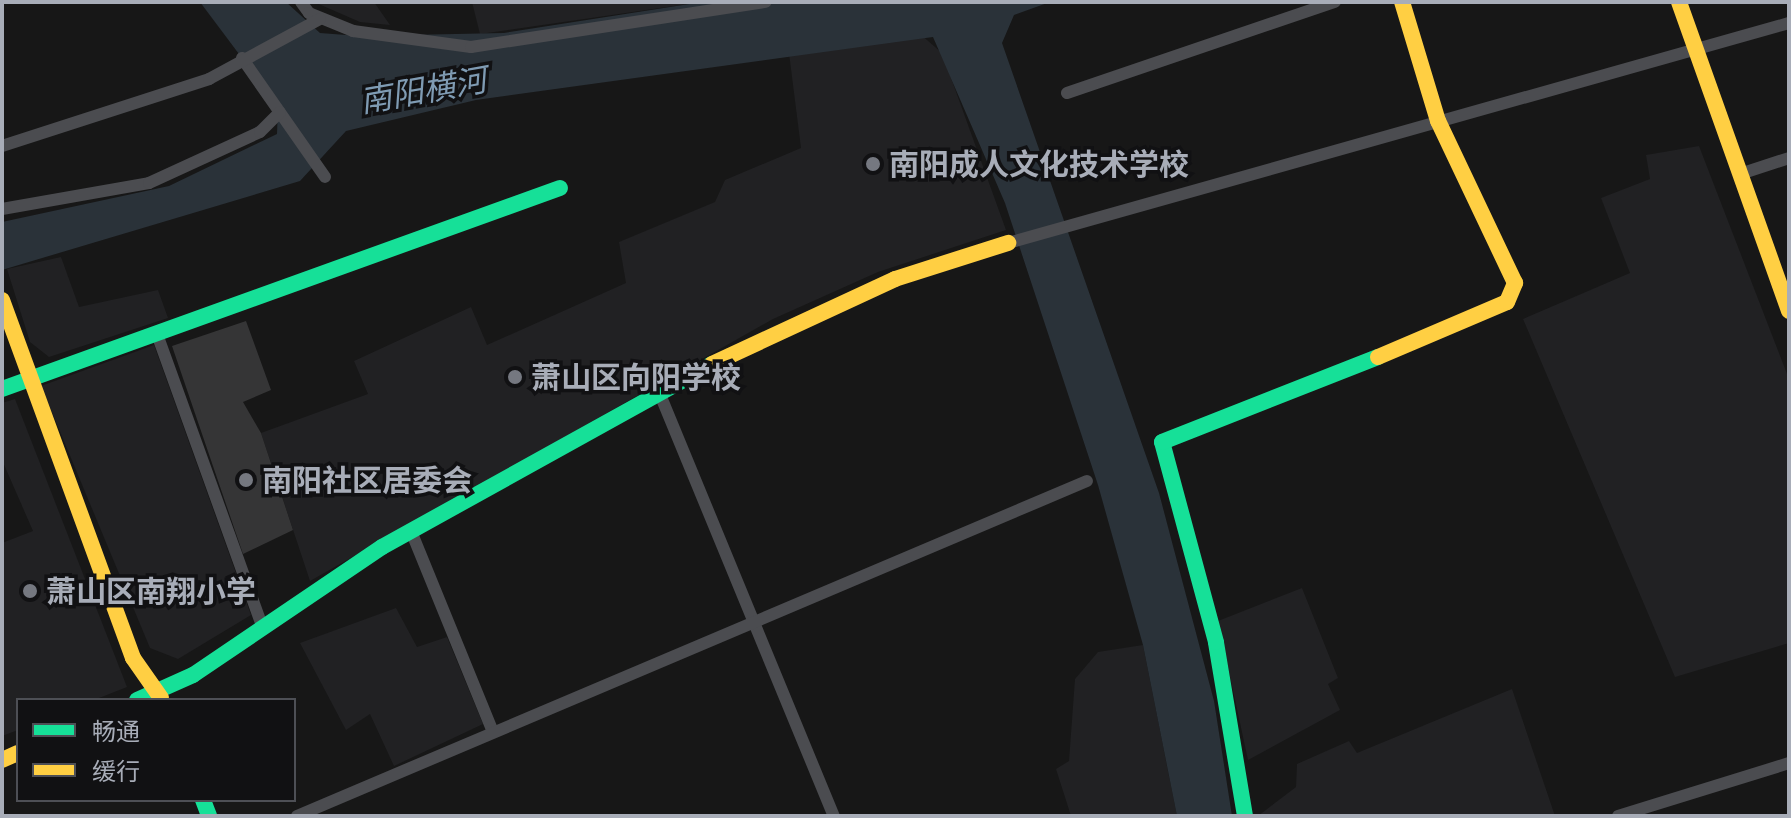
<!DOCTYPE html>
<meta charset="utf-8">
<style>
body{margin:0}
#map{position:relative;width:1791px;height:818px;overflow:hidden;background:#171717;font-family:"Titillium Web","Noto Sans SC",sans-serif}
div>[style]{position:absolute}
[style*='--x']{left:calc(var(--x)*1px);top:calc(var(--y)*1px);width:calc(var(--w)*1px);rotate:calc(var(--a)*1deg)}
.built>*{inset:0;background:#212123}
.water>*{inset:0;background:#2a3239}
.building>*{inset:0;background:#353536}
.street>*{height:12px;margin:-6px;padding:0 6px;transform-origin:6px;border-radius:6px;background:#4b4c50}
.fast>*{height:16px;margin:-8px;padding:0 8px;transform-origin:8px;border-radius:8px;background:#16e098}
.slow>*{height:16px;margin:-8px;padding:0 8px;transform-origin:8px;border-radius:8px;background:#ffcf43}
.dots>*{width:22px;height:22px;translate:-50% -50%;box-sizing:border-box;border:4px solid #111113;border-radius:50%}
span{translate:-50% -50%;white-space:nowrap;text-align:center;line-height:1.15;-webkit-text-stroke:7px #111113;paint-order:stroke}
.poi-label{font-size:30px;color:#a8adb8;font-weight:700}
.left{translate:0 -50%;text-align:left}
.water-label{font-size:32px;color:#7f9bb3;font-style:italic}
.frame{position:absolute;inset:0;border:4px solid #a8adb8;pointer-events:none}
.legend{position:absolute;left:16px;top:698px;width:280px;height:104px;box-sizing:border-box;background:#111113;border:2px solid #4d4f55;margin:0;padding:10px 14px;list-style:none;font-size:24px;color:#a8adb8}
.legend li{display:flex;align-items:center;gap:16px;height:40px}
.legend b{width:40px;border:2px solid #4d4f55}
</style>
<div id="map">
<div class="built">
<i style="clip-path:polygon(314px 2px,374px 2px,390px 25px,360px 22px)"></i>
<i style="clip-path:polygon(472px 2px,702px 2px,480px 34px)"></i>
<i style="clip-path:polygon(920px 34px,942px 53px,1006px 230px,878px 272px,773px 319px,310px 581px,261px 433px,368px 394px,354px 361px,471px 307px,487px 345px,626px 283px,619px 242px,715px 202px,725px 180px,801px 148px,789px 53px)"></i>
<i style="clip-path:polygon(1699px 146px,1789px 379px,1789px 643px,1675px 677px,1523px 319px,1630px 273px,1601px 198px,1650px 179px,1646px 155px)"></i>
<i style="clip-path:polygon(61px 257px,79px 307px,158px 290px,168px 318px,49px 357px,30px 342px,7px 269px)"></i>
<i style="clip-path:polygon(154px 345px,251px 615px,178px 659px,150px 648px,41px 386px)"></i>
<i style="clip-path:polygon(15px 399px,127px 687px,94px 700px,18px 700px,18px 730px,2px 736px,2px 543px,33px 531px,2px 460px,2px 403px)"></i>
<i style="clip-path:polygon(1302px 588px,1338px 678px,1328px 684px,1340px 710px,1248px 760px,1218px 621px)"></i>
<i style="clip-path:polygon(396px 608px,417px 647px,447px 637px,483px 724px,394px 766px,370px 714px,346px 730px,300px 643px)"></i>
<i style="clip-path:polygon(1143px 645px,1177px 816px,1071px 816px,1056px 769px,1069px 761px,1075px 679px,1098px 652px)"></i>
<i style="clip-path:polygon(1512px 689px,1555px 816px,1258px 816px,1296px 787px,1297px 764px,1349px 741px,1357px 753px)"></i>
</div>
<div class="water">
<i style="clip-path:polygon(200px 2px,286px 2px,320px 33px,359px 36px,504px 33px,702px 2px,1050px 2px,1014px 15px,1002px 43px,1159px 493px,1214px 701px,1232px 816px,1177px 816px,1143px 645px,1098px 485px,1005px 203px,933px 37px,476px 100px,346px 131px,300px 181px,2px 270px,2px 222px,169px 186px,277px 134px,278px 106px)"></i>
</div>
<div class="building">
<i style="clip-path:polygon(246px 321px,271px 390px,243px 402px,261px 433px,293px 530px,243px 554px,172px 346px)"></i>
</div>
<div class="street">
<i style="--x:301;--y:2;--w:14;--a:54"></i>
<i style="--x:309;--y:13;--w:48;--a:22.2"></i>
<i style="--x:353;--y:31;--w:119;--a:7.7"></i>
<i style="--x:471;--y:47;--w:298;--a:-8.7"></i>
<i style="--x:242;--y:58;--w:145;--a:55.1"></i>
<i style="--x:1067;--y:93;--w:283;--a:-18.8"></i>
<i style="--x:2;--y:146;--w:218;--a:-17.9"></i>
<i style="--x:209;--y:79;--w:126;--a:-28.4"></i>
<i style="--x:1740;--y:174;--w:52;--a:-18.1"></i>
<i style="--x:2;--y:209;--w:149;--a:-10"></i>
<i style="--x:149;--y:183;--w:122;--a:-24.7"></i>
<i style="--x:260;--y:132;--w:28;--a:-45"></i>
<i style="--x:1008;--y:243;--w:811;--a:-15.73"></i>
<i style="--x:157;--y:334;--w:313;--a:70.2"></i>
<i style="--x:659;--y:392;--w:459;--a:67.6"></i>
<i style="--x:411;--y:531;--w:217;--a:67.8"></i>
<i style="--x:297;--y:816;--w:858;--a:-22.98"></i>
<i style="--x:1618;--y:816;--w:179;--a:-17.2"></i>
</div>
<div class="fast">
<i style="--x:2;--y:389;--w:593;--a:-19.81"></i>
<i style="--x:137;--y:700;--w:61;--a:-24.1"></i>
<i style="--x:193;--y:675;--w:228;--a:-34.1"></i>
<i style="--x:382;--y:547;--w:377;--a:-29"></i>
<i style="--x:203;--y:800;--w:17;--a:69"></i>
<i style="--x:1245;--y:816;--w:176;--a:-99.5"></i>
<i style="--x:1216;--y:642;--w:207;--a:-105.1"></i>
<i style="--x:1162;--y:442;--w:232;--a:-21.5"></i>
</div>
<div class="slow">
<i style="--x:1679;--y:2;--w:328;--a:70.4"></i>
<i style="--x:2;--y:300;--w:381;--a:69.9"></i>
<i style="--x:133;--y:658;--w:49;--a:55"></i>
<i style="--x:1378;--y:357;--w:140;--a:-23.1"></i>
<i style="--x:1507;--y:302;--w:21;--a:-67"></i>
<i style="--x:1515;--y:283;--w:179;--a:-115.4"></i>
<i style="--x:1438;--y:121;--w:124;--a:-106.8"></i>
<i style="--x:712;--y:364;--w:202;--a:-24.9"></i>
<i style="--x:895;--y:279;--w:119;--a:-17.7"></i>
<i style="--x:2;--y:760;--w:17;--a:-24"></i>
</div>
<div class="dots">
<i style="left:873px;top:164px;background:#757880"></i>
<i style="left:515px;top:377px;background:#757880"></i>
<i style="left:246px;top:480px;background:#757880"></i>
<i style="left:30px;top:591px;background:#757880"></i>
</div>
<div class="poi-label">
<span class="left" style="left:889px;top:164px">南阳成人文化技术学校</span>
<span class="left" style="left:531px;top:377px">萧山区向阳学校</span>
<span class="left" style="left:262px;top:480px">南阳社区居委会</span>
<span class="left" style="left:46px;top:591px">萧山区南翔小学</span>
</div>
<div class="water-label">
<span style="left:423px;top:90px;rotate:-10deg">南阳横河</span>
</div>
<div class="frame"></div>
<ul class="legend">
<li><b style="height:10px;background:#16e098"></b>畅通</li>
<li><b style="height:10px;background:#ffcf43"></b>缓行</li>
</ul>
</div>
